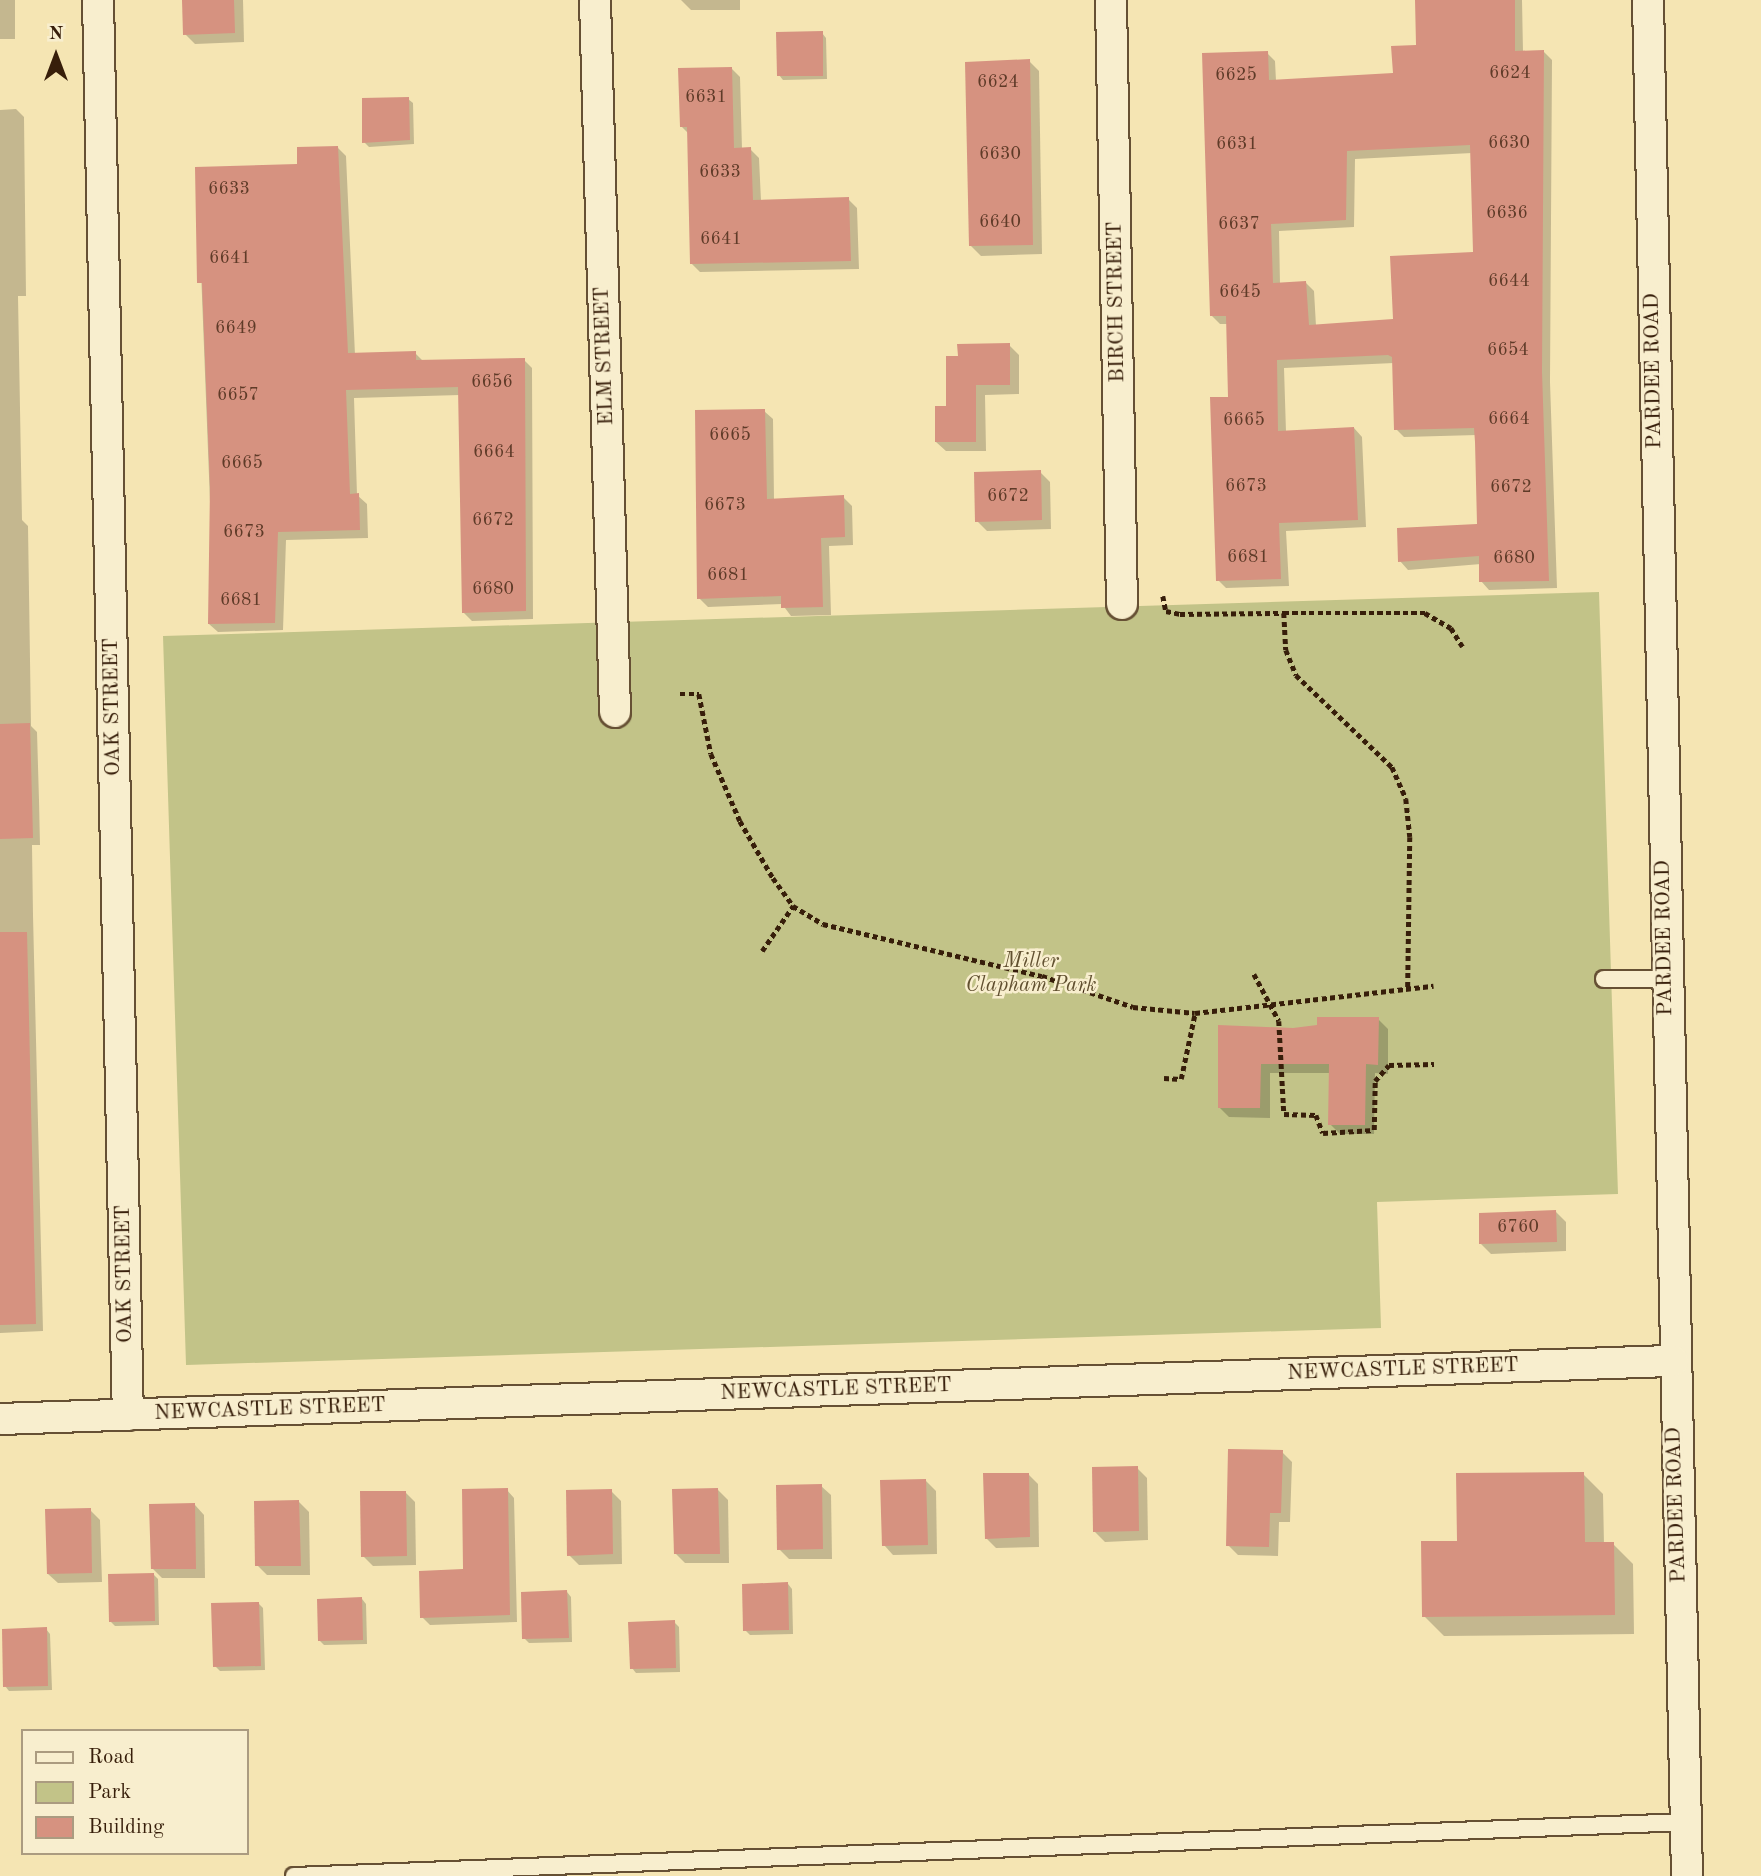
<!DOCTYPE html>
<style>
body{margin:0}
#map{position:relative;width:1761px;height:1876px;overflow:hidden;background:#f5e5b3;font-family:"Old Standard TT",serif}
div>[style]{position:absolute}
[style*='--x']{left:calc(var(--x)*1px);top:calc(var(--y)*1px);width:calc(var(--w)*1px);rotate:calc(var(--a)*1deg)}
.green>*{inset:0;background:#c2c388}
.shadow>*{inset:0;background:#0003}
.building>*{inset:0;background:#d69280}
.path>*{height:4.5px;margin-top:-2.25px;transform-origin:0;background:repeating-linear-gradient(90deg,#371e0a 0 5px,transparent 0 8.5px)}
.roads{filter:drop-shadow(2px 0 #665034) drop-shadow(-2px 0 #665034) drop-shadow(0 2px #665034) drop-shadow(0 -2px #665034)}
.service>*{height:16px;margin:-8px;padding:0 8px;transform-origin:8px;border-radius:8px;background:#f8eece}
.minor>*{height:30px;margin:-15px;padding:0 15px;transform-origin:15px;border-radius:15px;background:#f8eece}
span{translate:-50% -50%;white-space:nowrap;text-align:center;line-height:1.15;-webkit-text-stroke:5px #f8eece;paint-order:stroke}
.number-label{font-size:18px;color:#5f3b28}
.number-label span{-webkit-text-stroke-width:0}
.street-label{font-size:21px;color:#371e0a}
.park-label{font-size:21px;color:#615030;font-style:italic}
.legend{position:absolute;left:21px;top:1729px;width:228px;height:126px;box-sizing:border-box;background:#f8eece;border:2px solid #ab9b80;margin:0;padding:9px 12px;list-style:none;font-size:21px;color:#371e0a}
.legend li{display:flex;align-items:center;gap:14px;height:35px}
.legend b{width:35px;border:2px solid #ab9b80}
.north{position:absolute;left:21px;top:21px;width:70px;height:70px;-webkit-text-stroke:5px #f8eece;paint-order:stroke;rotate:0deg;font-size:19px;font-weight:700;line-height:28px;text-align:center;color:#371e0a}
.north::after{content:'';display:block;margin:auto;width:24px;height:32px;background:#371e0a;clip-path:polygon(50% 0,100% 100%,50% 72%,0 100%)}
</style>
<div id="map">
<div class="green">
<i style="clip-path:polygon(1599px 592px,1618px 1194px,1377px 1202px,1381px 1328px,186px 1365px,163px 636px)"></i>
</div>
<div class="shadow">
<i style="clip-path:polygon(0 0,15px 0,15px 39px,0 39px)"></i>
<i style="clip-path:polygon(184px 0,243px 0,244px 42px,195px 44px,185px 34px)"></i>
<i style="clip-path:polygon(681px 0,740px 0,740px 10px,691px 10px)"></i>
<i style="clip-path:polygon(evenodd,1417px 0,1522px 0,1523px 52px,1544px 52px,1552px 60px,1550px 382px,1557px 588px,1489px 590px,1481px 581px,1481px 564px,1408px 570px,1400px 561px,1479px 525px,1477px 435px,1404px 437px,1396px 429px,1394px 363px,1284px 368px,1286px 432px,1354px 428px,1362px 437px,1366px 527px,1286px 531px,1289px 586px,1226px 588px,1218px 580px,1229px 399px,1228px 324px,1220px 324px,1212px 316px,1267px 53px,1275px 61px,1276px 81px,1395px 75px,1417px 47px,1417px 0,1472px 153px,1475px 254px,1395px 321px,1316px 326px,1314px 291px,1306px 283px,1280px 284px,1279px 231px,1354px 227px,1355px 159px,1472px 153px)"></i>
<i style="clip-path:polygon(822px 33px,826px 38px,827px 79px,783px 80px,779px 75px)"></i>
<i style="clip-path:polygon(1029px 61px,1039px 71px,1042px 254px,981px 256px,971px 246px)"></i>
<i style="clip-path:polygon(732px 69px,740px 77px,742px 149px,750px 149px,759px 158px,761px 201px,848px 199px,857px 208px,859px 269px,700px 272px,691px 263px,689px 134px,682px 127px)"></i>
<i style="clip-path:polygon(408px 99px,413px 103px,414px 144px,369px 147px,364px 142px)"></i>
<i style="clip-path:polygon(16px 109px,24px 117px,26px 296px,18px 296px,22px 520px,28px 526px,31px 726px,37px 732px,39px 800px,40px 845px,32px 845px,33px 915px,43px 1331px,0 1333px,0 110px)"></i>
<i style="clip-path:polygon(338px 148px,346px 156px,355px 355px,415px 353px,424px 362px,524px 360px,532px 368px,533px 619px,472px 621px,463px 612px,460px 395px,354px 398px,357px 495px,367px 504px,368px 538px,286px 540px,283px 630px,218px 632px,209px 624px,209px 579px,213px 579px,197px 168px,299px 166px)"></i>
<i style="clip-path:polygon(1009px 345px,1019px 355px,1019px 394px,985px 395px,986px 451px,946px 451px,936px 442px,960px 357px)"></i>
<i style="clip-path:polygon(764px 411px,773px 419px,774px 500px,843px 497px,852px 506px,853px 545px,829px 546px,831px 615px,791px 616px,782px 604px,708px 607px,699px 598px)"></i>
<i style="clip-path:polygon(1040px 472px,1050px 482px,1051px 529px,987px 531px,977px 521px)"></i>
<i style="clip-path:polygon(1378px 1019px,1388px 1029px,1388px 1074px,1375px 1073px,1374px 1134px,1340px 1134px,1330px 1124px,1331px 1073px,1270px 1073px,1270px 1118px,1229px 1117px,1219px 1107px,1293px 1029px)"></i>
<i style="clip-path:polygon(1556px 1212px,1566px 1222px,1566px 1251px,1491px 1254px,1481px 1244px)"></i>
<i style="clip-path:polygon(1282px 1452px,1292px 1462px,1290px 1522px,1279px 1522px,1278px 1556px,1238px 1555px,1228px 1545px)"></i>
<i style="clip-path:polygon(1137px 1468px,1147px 1478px,1148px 1540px,1105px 1542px,1095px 1532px)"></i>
<i style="clip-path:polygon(1028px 1474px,1038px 1484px,1039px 1547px,996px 1548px,986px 1538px)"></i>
<i style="clip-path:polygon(1583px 1474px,1603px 1494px,1604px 1544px,1613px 1544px,1633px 1564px,1634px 1634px,1444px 1636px,1424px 1616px,1459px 1543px)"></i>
<i style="clip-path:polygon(926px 1481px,936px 1491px,937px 1554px,893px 1555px,884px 1545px)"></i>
<i style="clip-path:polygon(821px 1486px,831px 1495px,832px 1559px,789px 1559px,779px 1549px)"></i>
<i style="clip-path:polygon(507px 1490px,514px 1498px,517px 1622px,430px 1625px,422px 1617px,465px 1571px)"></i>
<i style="clip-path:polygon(718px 1490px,728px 1500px,729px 1563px,685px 1563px,676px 1554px)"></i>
<i style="clip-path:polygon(611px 1491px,621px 1501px,622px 1564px,579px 1565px,569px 1555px)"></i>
<i style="clip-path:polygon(405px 1492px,415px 1502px,416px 1565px,373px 1566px,363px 1556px)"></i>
<i style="clip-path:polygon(299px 1502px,309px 1512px,310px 1575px,267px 1575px,257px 1565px)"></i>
<i style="clip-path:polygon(195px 1505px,204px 1515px,205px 1578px,162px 1578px,153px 1569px)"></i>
<i style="clip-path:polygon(90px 1510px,100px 1520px,102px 1582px,58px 1583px,48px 1574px)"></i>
<i style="clip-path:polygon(154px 1575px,158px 1579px,159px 1625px,115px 1626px,111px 1622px)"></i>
<i style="clip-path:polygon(788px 1584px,792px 1589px,793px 1634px,750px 1635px,745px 1630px)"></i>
<i style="clip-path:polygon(567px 1592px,571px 1597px,572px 1642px,529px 1643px,524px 1638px)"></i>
<i style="clip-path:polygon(362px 1599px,366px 1604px,367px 1644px,324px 1645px,319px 1640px)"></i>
<i style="clip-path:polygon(258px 1603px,263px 1608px,265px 1670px,220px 1671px,215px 1666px)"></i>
<i style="clip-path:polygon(674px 1622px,679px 1627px,680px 1672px,636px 1673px,632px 1668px)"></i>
<i style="clip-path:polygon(46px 1629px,50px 1634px,52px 1690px,9px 1691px,5px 1686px)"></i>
</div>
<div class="building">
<i style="clip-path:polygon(182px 0,234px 0,235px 33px,183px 35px)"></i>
<i style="clip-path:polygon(evenodd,1415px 0,1515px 0,1515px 51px,1544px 50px,1542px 372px,1549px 581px,1479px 582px,1479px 556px,1398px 562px,1397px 528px,1477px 524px,1475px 442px,1474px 428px,1394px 430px,1392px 357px,1388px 355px,1277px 360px,1278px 431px,1354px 427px,1358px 520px,1279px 523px,1281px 579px,1216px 581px,1210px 397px,1228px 397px,1226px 316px,1210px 316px,1202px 53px,1268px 51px,1269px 80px,1393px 73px,1391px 46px,1416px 45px,1415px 0,1470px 145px,1473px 252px,1390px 256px,1393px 319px,1309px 325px,1306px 281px,1273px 283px,1271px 224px,1346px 220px,1347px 151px,1470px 145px)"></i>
<i style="clip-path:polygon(823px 31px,823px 76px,777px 76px,776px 32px)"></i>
<i style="clip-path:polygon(1030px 59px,1033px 245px,969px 246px,965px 62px)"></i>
<i style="clip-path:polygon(732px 67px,734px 148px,751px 147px,753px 200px,849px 197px,851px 261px,690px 264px,687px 127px,680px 127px,678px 68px)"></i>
<i style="clip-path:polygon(409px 97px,410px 140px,362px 143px,362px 98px)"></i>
<i style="clip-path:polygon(338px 146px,348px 353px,416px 351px,416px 360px,525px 358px,526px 611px,462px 613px,458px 387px,346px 390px,350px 494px,359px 493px,360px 530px,278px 532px,275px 623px,208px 624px,210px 487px,202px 283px,197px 283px,195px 167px,297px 164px,297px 147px)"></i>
<i style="clip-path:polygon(1010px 343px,1010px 385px,976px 385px,976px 442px,935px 442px,935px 406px,946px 406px,946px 356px,958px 356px,957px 344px)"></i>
<i style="clip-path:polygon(765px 409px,767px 499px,844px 495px,845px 537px,821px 538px,823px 607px,781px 608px,781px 596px,697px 599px,695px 410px)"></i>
<i style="clip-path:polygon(1041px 470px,1042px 520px,975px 522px,974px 472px)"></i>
<i style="clip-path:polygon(30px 723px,33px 838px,0 839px,0 724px)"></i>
<i style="clip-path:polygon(0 932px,27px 932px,36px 1324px,0 1325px)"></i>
<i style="clip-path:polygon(1317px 1017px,1379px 1017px,1378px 1065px,1366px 1064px,1365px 1125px,1328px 1125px,1329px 1064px,1261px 1064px,1260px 1108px,1218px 1108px,1218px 1025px,1293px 1028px,1317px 1025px)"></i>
<i style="clip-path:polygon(1556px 1210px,1557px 1242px,1479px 1244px,1479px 1213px)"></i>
<i style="clip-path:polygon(1228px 1449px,1283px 1450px,1281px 1513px,1270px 1513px,1269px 1547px,1226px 1546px)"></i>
<i style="clip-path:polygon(1138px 1466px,1139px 1531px,1093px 1532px,1092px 1467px)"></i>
<i style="clip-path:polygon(1584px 1472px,1585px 1542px,1614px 1542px,1615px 1615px,1422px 1617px,1421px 1541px,1457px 1541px,1456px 1473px)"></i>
<i style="clip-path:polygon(983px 1473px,1029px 1473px,1030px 1537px,985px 1539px)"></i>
<i style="clip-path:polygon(926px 1479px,928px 1545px,882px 1546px,880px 1480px)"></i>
<i style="clip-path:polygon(822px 1484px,823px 1549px,777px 1550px,776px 1485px)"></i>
<i style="clip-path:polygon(508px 1488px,510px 1615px,420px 1618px,419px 1571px,463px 1569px,462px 1489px)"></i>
<i style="clip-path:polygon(718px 1488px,720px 1554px,674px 1554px,672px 1489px)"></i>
<i style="clip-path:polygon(612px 1489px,613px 1554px,567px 1556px,566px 1490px)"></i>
<i style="clip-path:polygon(360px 1491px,406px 1491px,407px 1556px,361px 1557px)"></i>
<i style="clip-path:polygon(299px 1500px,301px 1566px,255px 1566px,254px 1501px)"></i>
<i style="clip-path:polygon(195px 1503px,196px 1569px,151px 1569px,149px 1504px)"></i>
<i style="clip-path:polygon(91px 1508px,92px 1573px,47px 1574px,45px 1509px)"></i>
<i style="clip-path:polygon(154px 1573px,155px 1621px,109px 1622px,108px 1574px)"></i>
<i style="clip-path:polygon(788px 1582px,789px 1630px,743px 1631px,742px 1584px)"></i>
<i style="clip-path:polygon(567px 1590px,569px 1638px,522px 1639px,521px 1592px)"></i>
<i style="clip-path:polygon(362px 1597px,363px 1640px,318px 1641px,317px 1599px)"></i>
<i style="clip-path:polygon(259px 1602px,261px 1666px,213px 1667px,211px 1603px)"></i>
<i style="clip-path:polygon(675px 1620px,676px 1668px,630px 1669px,628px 1622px)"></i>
<i style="clip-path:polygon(47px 1627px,48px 1686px,3px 1687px,2px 1629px)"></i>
</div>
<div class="path">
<i style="--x:1163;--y:596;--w:15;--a:79"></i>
<i style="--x:1166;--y:611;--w:14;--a:12"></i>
<i style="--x:1180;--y:614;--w:104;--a:-0.6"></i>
<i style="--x:1284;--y:613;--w:37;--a:87"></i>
<i style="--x:1286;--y:650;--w:27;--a:68"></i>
<i style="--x:1296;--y:675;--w:133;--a:43.8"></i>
<i style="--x:1392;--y:767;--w:35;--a:66"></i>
<i style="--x:1406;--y:799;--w:38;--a:84"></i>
<i style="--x:1410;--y:837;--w:152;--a:90.8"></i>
<i style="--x:1284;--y:613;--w:141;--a:0"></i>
<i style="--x:1425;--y:613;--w:30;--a:30"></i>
<i style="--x:1451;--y:628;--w:22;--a:58"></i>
<i style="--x:680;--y:694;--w:19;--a:0"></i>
<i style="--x:699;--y:694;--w:61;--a:78.7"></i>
<i style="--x:711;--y:754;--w:73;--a:66.6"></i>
<i style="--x:740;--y:821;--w:66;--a:59.9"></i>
<i style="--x:773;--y:878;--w:34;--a:54"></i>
<i style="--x:793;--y:906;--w:35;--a:31"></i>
<i style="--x:823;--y:924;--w:225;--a:13.4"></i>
<i style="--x:1042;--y:976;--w:96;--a:18.8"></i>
<i style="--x:1133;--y:1007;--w:62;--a:5.5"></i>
<i style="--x:1195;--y:1013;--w:240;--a:-6.5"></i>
<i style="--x:762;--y:951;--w:55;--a:-55.4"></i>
<i style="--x:1254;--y:974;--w:53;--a:62"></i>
<i style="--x:1279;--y:1021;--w:93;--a:86.9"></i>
<i style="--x:1284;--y:1114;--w:32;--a:2"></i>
<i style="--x:1316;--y:1115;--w:19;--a:69"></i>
<i style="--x:1323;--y:1133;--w:51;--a:-3.4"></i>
<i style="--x:1374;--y:1130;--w:49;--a:-88.8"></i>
<i style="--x:1375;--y:1081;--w:21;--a:-49"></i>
<i style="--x:1389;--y:1065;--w:45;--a:-1.3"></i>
<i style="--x:1164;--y:1078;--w:17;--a:3"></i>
<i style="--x:1181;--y:1079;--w:67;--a:-78"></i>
</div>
<div class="roads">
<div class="service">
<i style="--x:1604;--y:979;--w:62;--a:0"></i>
<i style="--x:294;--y:1876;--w:1392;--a:-2.22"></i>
</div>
<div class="minor">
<i style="--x:98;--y:0;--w:1415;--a:88.79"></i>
<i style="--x:595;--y:0;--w:712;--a:88.39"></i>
<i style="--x:1111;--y:0;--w:604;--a:88.96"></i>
<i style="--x:1648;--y:0;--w:1876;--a:88.81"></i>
<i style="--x:0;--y:1419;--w:1674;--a:-1.99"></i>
</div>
</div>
<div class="number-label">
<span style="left:1510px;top:73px">6624</span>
<span style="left:1236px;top:75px">6625</span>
<span style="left:998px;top:82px">6624</span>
<span style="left:706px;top:97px">6631</span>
<span style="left:1509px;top:143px">6630</span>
<span style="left:1237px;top:144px">6631</span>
<span style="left:1000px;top:154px">6630</span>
<span style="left:720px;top:172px">6633</span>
<span style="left:229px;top:189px">6633</span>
<span style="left:1507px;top:213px">6636</span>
<span style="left:1000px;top:222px">6640</span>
<span style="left:1239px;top:224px">6637</span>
<span style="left:721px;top:239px">6641</span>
<span style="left:230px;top:258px">6641</span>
<span style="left:1509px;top:281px">6644</span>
<span style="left:1240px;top:292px">6645</span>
<span style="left:236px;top:328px">6649</span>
<span style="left:1508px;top:350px">6654</span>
<span style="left:492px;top:382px">6656</span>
<span style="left:238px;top:395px">6657</span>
<span style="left:1509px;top:419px">6664</span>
<span style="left:1244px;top:420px">6665</span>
<span style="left:730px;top:435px">6665</span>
<span style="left:494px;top:452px">6664</span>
<span style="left:242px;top:463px">6665</span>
<span style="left:1246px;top:486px">6673</span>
<span style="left:1511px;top:487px">6672</span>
<span style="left:1008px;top:496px">6672</span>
<span style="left:725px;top:505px">6673</span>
<span style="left:493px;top:520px">6672</span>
<span style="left:244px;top:532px">6673</span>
<span style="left:1248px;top:557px">6681</span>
<span style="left:1514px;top:558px">6680</span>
<span style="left:728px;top:575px">6681</span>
<span style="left:493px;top:589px">6680</span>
<span style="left:241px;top:600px">6681</span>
<span style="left:1518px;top:1227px">6760</span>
</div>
<div class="street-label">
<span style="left:1117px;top:302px;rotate:-91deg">BIRCH STREET</span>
<span style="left:605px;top:356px;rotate:-92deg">ELM STREET</span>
<span style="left:1654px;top:371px;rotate:-91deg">PARDEE ROAD</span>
<span style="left:113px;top:707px;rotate:-91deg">OAK STREET</span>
<span style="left:1665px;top:938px;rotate:-91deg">PARDEE ROAD</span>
<span style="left:125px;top:1274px;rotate:-91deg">OAK STREET</span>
<span style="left:1403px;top:1370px;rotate:-2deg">NEWCASTLE STREET</span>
<span style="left:836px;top:1390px;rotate:-2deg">NEWCASTLE STREET</span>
<span style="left:270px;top:1410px;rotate:-2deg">NEWCASTLE STREET</span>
<span style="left:1677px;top:1505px;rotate:-92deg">PARDEE ROAD</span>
</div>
<div class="park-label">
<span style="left:1031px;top:974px">Miller<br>Clapham Park</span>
</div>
<ul class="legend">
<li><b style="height:9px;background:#f8eece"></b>Road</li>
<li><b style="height:19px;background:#c2c388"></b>Park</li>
<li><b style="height:19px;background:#d69280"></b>Building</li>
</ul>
<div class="north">N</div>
</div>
